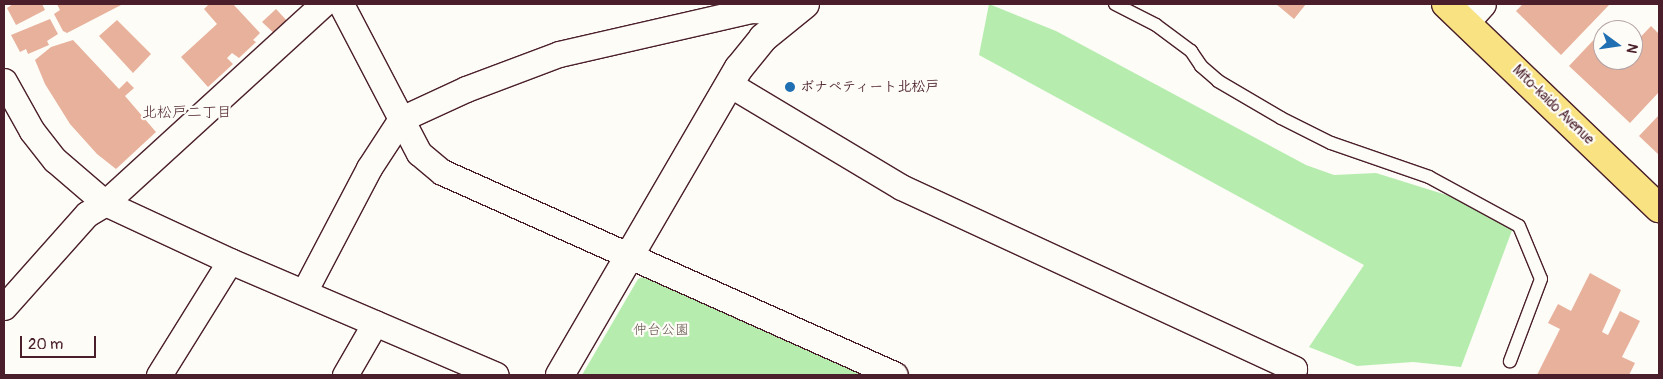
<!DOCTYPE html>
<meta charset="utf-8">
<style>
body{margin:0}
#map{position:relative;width:1663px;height:379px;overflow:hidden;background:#fdfcf7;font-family:Pangolin,"Klee One",sans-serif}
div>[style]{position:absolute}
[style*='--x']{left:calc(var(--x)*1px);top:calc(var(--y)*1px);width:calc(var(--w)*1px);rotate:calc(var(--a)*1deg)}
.green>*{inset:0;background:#b6edaf}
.building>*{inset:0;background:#e7b19c}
.roads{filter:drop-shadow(1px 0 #4a1f2b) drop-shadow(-1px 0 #4a1f2b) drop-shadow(0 1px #4a1f2b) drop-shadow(0 -1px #4a1f2b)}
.lane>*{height:12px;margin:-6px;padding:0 6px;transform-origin:6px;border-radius:6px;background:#fdfcf7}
.street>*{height:25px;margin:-12.5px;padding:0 12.5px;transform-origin:12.5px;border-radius:12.5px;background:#fdfcf7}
.secondary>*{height:28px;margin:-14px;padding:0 14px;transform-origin:14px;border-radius:14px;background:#fdfcf7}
.highway>*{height:28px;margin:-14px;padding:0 14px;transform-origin:14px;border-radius:14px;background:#f8e281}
.dots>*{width:14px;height:14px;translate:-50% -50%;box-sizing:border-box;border:2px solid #fdfcf7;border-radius:50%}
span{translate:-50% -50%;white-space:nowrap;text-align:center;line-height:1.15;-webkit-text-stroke:4.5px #fdfcf7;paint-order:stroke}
.poi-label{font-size:14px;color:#4a1f2b;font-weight:700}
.left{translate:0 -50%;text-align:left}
.street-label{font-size:14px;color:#4a1f2b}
.park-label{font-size:14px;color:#65524c}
.neighbourhood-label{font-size:15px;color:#4a1f2b}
.frame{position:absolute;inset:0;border:5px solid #4a1f2b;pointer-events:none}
.north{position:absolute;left:1593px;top:20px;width:50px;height:50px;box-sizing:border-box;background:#fdfcf7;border:1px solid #b5a4a5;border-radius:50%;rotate:104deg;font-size:14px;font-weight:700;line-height:20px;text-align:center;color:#4a1f2b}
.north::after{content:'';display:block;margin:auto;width:18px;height:22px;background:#1f6fb2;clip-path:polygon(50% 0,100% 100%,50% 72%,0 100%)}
.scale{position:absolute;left:20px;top:336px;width:76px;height:22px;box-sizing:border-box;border:2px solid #4a1f2b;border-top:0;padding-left:6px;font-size:15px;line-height:18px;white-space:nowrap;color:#4a1f2b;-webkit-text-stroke:4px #fdfcf7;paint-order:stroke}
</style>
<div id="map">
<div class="green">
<i style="clip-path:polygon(989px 4px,1056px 31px,1306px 165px,1334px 175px,1376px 173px,1517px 217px,1461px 367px,1413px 362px,1357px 366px,1309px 347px,1364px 265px,979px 55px)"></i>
<i style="clip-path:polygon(648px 275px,865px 375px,582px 375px,638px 279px)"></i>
</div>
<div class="building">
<i style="clip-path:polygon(13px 4px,42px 4px,45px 10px,16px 25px,7px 8px)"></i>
<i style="clip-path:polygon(57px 4px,123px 4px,67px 33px,63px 31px,54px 14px,60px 10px)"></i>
<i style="clip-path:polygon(209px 4px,233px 4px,260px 33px,253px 40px,256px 42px,239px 58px,232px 53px,227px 58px,233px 64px,208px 87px,181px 57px,217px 24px,204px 9px)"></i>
<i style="clip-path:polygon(1276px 4px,1306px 4px,1294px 19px)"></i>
<i style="clip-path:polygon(1523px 4px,1610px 4px,1561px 55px,1516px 11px)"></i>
<i style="clip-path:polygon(276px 9px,289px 23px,277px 36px,262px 22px)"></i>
<i style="clip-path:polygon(50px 19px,58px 34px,47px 41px,49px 45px,28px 54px,26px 49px,20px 52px,11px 35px)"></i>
<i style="clip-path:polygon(117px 20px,151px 54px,133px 73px,99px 36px)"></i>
<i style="clip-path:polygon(1651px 26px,1659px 34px,1659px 92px,1630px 123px,1569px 66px,1603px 30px,1603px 60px,1633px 60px,1633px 45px)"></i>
<i style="clip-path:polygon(73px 40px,119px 89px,127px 81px,134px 88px,125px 96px,156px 132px,116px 169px,97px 154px,70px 124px,45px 84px,35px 60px,51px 47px)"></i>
<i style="clip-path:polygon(1659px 115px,1659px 155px,1639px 136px)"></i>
<i style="clip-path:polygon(1590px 273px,1621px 290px,1602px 332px,1608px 335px,1620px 311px,1640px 321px,1622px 357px,1635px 363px,1629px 375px,1537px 375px,1560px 329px,1548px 323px,1558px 304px,1571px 311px)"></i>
</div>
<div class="roads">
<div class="lane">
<i style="--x:1115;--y:4;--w:46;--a:27.1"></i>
<i style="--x:1156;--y:25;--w:44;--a:36.6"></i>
<i style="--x:1191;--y:51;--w:18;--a:56"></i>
<i style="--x:1201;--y:66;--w:23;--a:41"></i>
<i style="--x:1218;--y:81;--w:73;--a:30.4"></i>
<i style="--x:1281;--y:118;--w:56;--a:26.6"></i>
<i style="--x:1331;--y:143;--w:104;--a:19.1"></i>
<i style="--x:1429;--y:177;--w:102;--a:28.6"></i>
<i style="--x:1519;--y:226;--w:57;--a:67.5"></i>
<i style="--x:1541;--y:279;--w:88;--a:110.7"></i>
</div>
<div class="street">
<i style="--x:341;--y:4;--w:168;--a:62.4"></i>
<i style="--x:419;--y:153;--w:30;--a:40"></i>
<i style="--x:442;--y:172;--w:496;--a:24.1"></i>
<i style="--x:1466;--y:23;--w:25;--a:-48"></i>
<i style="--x:4;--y:81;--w:57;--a:60.8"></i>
<i style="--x:32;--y:131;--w:37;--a:52"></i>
<i style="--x:55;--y:160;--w:66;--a:40.7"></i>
<i style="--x:105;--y:203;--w:138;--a:24.9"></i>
<i style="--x:230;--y:261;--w:289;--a:23.2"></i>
<i style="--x:729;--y:84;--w:200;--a:30.9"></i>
<i style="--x:901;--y:187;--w:433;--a:24.8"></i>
<i style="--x:1294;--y:369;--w:7;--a:117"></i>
<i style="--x:304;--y:292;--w:140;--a:-62.3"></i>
<i style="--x:369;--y:168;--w:59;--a:-56.9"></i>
<i style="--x:401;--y:119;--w:72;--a:-24.8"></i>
<i style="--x:466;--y:89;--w:99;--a:-20.6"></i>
<i style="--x:559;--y:54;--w:197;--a:-12.9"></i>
<i style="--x:751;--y:10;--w:17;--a:3"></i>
<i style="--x:768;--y:11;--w:16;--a:30"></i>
<i style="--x:4;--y:307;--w:125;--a:-48.3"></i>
<i style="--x:87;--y:214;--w:21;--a:-31"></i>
<i style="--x:105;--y:203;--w:295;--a:-42.4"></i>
<i style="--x:159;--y:375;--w:134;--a:-58.1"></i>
<i style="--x:345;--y:375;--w:60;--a:-60"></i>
</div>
<div class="secondary">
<i style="--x:560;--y:375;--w:355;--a:-59.8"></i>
<i style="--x:739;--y:68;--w:38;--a:-51"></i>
<i style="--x:763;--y:38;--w:54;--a:-39"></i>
</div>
<div class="highway">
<i style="--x:1446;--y:4;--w:295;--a:43.8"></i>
</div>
</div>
<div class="dots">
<i style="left:790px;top:87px;background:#1f6fb2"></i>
</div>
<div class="poi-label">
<span class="left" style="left:800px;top:87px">ボナペティート北松戸</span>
</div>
<div class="street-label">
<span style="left:1553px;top:105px;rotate:44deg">Mito-kaido Avenue</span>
</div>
<div class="park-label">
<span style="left:661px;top:330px">仲台公園</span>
</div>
<div class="neighbourhood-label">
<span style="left:187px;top:113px">北松戸二丁目</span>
</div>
<div class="frame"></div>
<div class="north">N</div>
<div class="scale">20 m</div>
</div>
